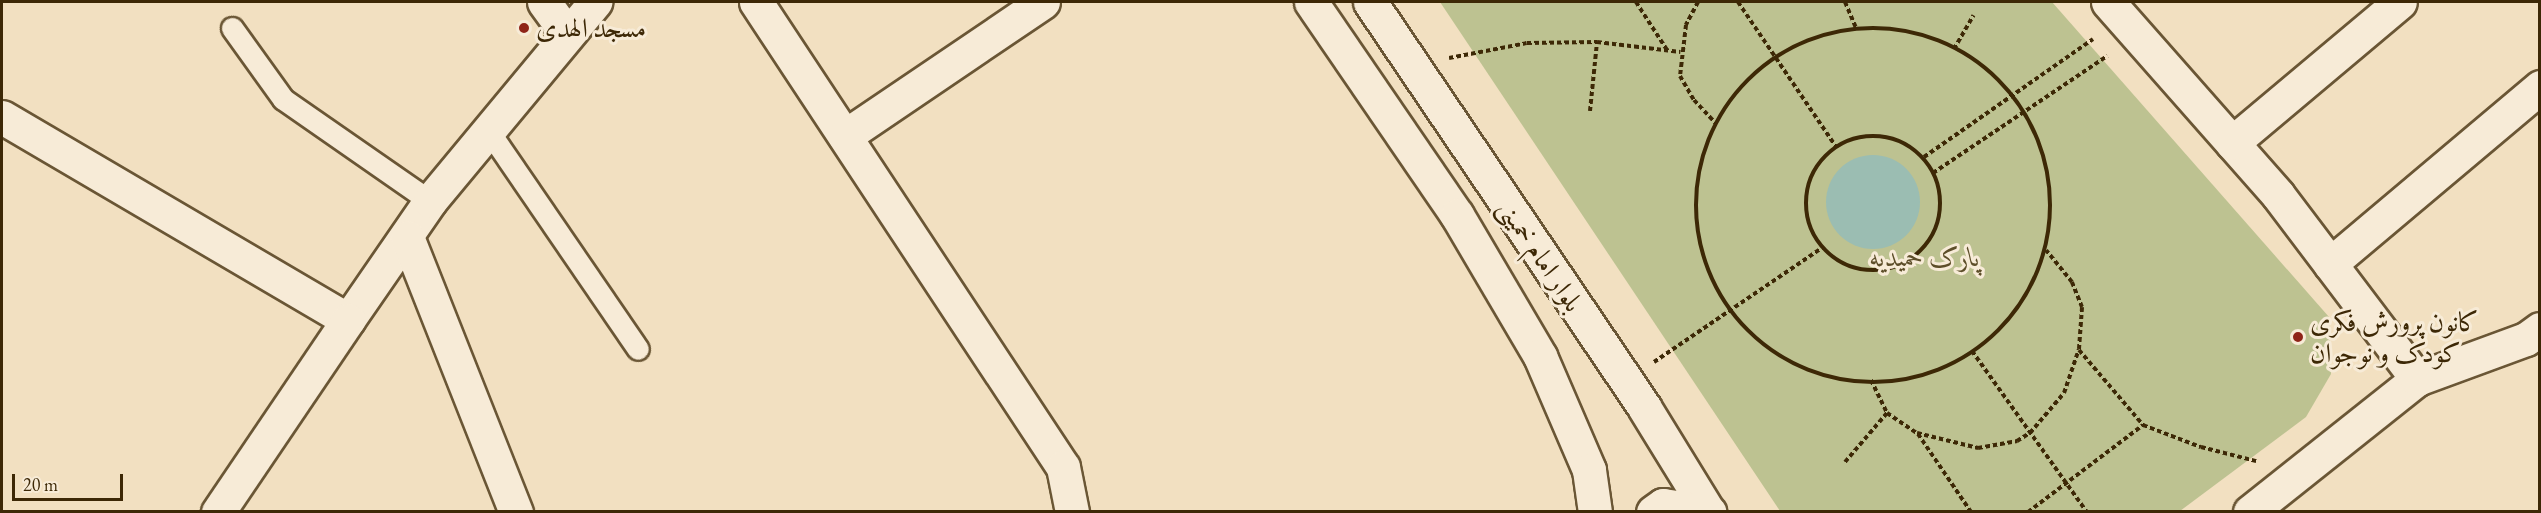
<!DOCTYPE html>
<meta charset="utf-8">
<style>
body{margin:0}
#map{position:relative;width:2541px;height:513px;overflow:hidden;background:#f2e0c1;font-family:"EB Garamond",Amiri,serif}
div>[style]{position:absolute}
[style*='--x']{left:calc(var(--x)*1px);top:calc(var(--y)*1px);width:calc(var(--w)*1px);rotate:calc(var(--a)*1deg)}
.green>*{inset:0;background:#bdc291}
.water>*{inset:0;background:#9bbdb2}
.round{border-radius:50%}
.path>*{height:4px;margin-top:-2px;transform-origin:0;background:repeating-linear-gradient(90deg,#3d2806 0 4.5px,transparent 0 7.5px)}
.path>.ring{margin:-2px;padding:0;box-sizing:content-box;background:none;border:4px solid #3d2806;border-radius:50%}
.roads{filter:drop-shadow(2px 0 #6a5635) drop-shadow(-2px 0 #6a5635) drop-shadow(0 2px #6a5635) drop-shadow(0 -2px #6a5635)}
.lane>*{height:21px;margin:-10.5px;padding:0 10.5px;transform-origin:10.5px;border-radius:10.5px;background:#f7ebd7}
.street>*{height:33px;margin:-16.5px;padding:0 16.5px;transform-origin:16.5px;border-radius:16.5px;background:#f7ebd7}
.secondary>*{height:33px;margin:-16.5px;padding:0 16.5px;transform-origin:16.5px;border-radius:16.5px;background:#f7ebd7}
.dots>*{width:16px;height:16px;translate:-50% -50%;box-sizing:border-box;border:3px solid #f7ebd7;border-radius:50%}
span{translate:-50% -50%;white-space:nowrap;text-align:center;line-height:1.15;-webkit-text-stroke:6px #f7ebd7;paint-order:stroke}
.poi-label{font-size:27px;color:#3d2806}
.left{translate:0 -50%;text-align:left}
.street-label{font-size:27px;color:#3d2806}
.park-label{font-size:27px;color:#5d4e29;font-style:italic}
.frame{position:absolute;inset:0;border:3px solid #3d2806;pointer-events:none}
.scale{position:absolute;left:12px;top:474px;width:111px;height:27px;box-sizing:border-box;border:3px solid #3d2806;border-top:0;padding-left:8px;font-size:18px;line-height:21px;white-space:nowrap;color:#3d2806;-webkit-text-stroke:4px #f7ebd7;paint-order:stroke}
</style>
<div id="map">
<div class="green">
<i style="clip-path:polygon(1440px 2px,2052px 2px,2329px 317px,2331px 374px,2306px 417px,2180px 511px,1780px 511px)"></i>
</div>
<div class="water">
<i class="round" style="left:1826px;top:155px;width:94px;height:94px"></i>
</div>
<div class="path">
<i style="--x:1636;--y:2;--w:57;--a:57.1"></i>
<i style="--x:1698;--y:2;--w:26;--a:118"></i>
<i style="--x:1686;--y:25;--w:51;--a:96.7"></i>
<i style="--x:1680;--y:76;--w:28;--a:60"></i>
<i style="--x:1694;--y:100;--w:33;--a:47"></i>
<i style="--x:1738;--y:2;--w:175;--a:55.9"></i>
<i style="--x:1845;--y:2;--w:30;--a:67"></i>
<i class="ring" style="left:1696px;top:28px;width:350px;height:350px"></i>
<i style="--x:1954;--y:49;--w:39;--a:-60"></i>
<i style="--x:1449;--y:58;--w:79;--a:-10.9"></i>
<i style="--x:1527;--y:43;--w:70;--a:-0.8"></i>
<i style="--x:1597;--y:42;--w:84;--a:6.9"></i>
<i style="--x:1590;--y:111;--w:69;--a:-84.2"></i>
<i class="ring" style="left:1806px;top:136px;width:130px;height:130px"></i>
<i style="--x:1924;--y:157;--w:206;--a:-34.9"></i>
<i style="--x:1933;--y:173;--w:210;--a:-33.9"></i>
<i style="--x:2079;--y:350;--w:99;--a:49.5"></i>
<i style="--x:2143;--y:425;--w:62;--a:20.8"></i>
<i style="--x:2201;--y:447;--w:57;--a:14.3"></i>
<i style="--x:1972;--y:351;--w:198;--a:54.5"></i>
<i style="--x:1654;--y:362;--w:203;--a:-34.2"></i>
<i style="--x:1871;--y:380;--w:37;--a:64"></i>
<i style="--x:1887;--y:413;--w:36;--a:34"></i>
<i style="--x:1917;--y:433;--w:63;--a:13.8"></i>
<i style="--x:1978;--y:448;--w:40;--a:-10"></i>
<i style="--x:2017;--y:441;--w:15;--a:-32"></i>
<i style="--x:2030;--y:433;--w:52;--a:-49.6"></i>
<i style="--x:2064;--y:393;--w:46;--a:-71.2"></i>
<i style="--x:2079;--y:349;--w:42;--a:-85.9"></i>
<i style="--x:2082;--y:307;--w:27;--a:-112"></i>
<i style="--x:2072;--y:282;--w:41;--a:-129.1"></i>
<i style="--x:1918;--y:434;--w:94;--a:55.8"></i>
<i style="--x:1845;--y:462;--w:65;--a:-49.4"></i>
<i style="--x:2028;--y:512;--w:144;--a:-37.1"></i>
</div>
<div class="roads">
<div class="lane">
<i style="--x:232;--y:28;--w:87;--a:54.3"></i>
<i style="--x:283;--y:99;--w:179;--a:34.8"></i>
<i style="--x:488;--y:130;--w:265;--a:55.6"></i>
</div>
<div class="street">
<i style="--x:544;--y:2;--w:39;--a:54"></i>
<i style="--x:756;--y:2;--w:557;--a:56.57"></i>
<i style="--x:1063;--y:467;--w:46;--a:78.7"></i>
<i style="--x:2108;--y:2;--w:257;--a:48.6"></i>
<i style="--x:2278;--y:195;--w:231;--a:52.9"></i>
<i style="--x:2;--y:117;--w:401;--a:30.4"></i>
<i style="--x:348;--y:320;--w:145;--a:-55.4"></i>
<i style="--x:430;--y:201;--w:259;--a:-50.3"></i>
<i style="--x:845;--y:136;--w:239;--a:-34.1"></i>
<i style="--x:2232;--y:143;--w:219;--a:-40"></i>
<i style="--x:407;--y:237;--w:296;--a:68.4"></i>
<i style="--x:2330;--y:264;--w:275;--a:-40.1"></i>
<i style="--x:218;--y:512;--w:232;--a:-55.9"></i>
<i style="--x:2250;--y:512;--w:213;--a:-38.5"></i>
<i style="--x:2417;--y:379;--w:116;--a:-20.2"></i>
<i style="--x:2526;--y:339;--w:17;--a:-36"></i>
</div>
<div class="secondary">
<i style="--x:1311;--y:2;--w:258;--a:55.6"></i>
<i style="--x:1457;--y:215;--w:164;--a:59.5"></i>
<i style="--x:1540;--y:356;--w:124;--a:66.7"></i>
<i style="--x:1589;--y:470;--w:42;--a:81.9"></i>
<i style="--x:1370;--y:2;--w:489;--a:55.9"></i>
<i style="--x:1644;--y:407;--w:122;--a:58.4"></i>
<i style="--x:1653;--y:512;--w:12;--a:-35"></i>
<i style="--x:1663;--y:505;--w:47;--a:8.7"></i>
</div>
</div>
<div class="dots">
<i style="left:524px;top:28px;background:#8f2418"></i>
<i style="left:2298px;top:337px;background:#8f2418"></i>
</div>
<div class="poi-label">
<span class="left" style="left:536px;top:28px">مسجد الهدی</span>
<span class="left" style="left:2310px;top:337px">کانون پرورش فکری<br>کودک و نوجوان</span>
</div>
<div class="street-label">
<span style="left:1541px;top:255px;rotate:56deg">بلوار امام خمینی</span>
</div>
<div class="park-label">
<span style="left:1925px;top:257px">پارک حمیدیه</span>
</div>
<div class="frame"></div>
<div class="scale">20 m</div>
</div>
